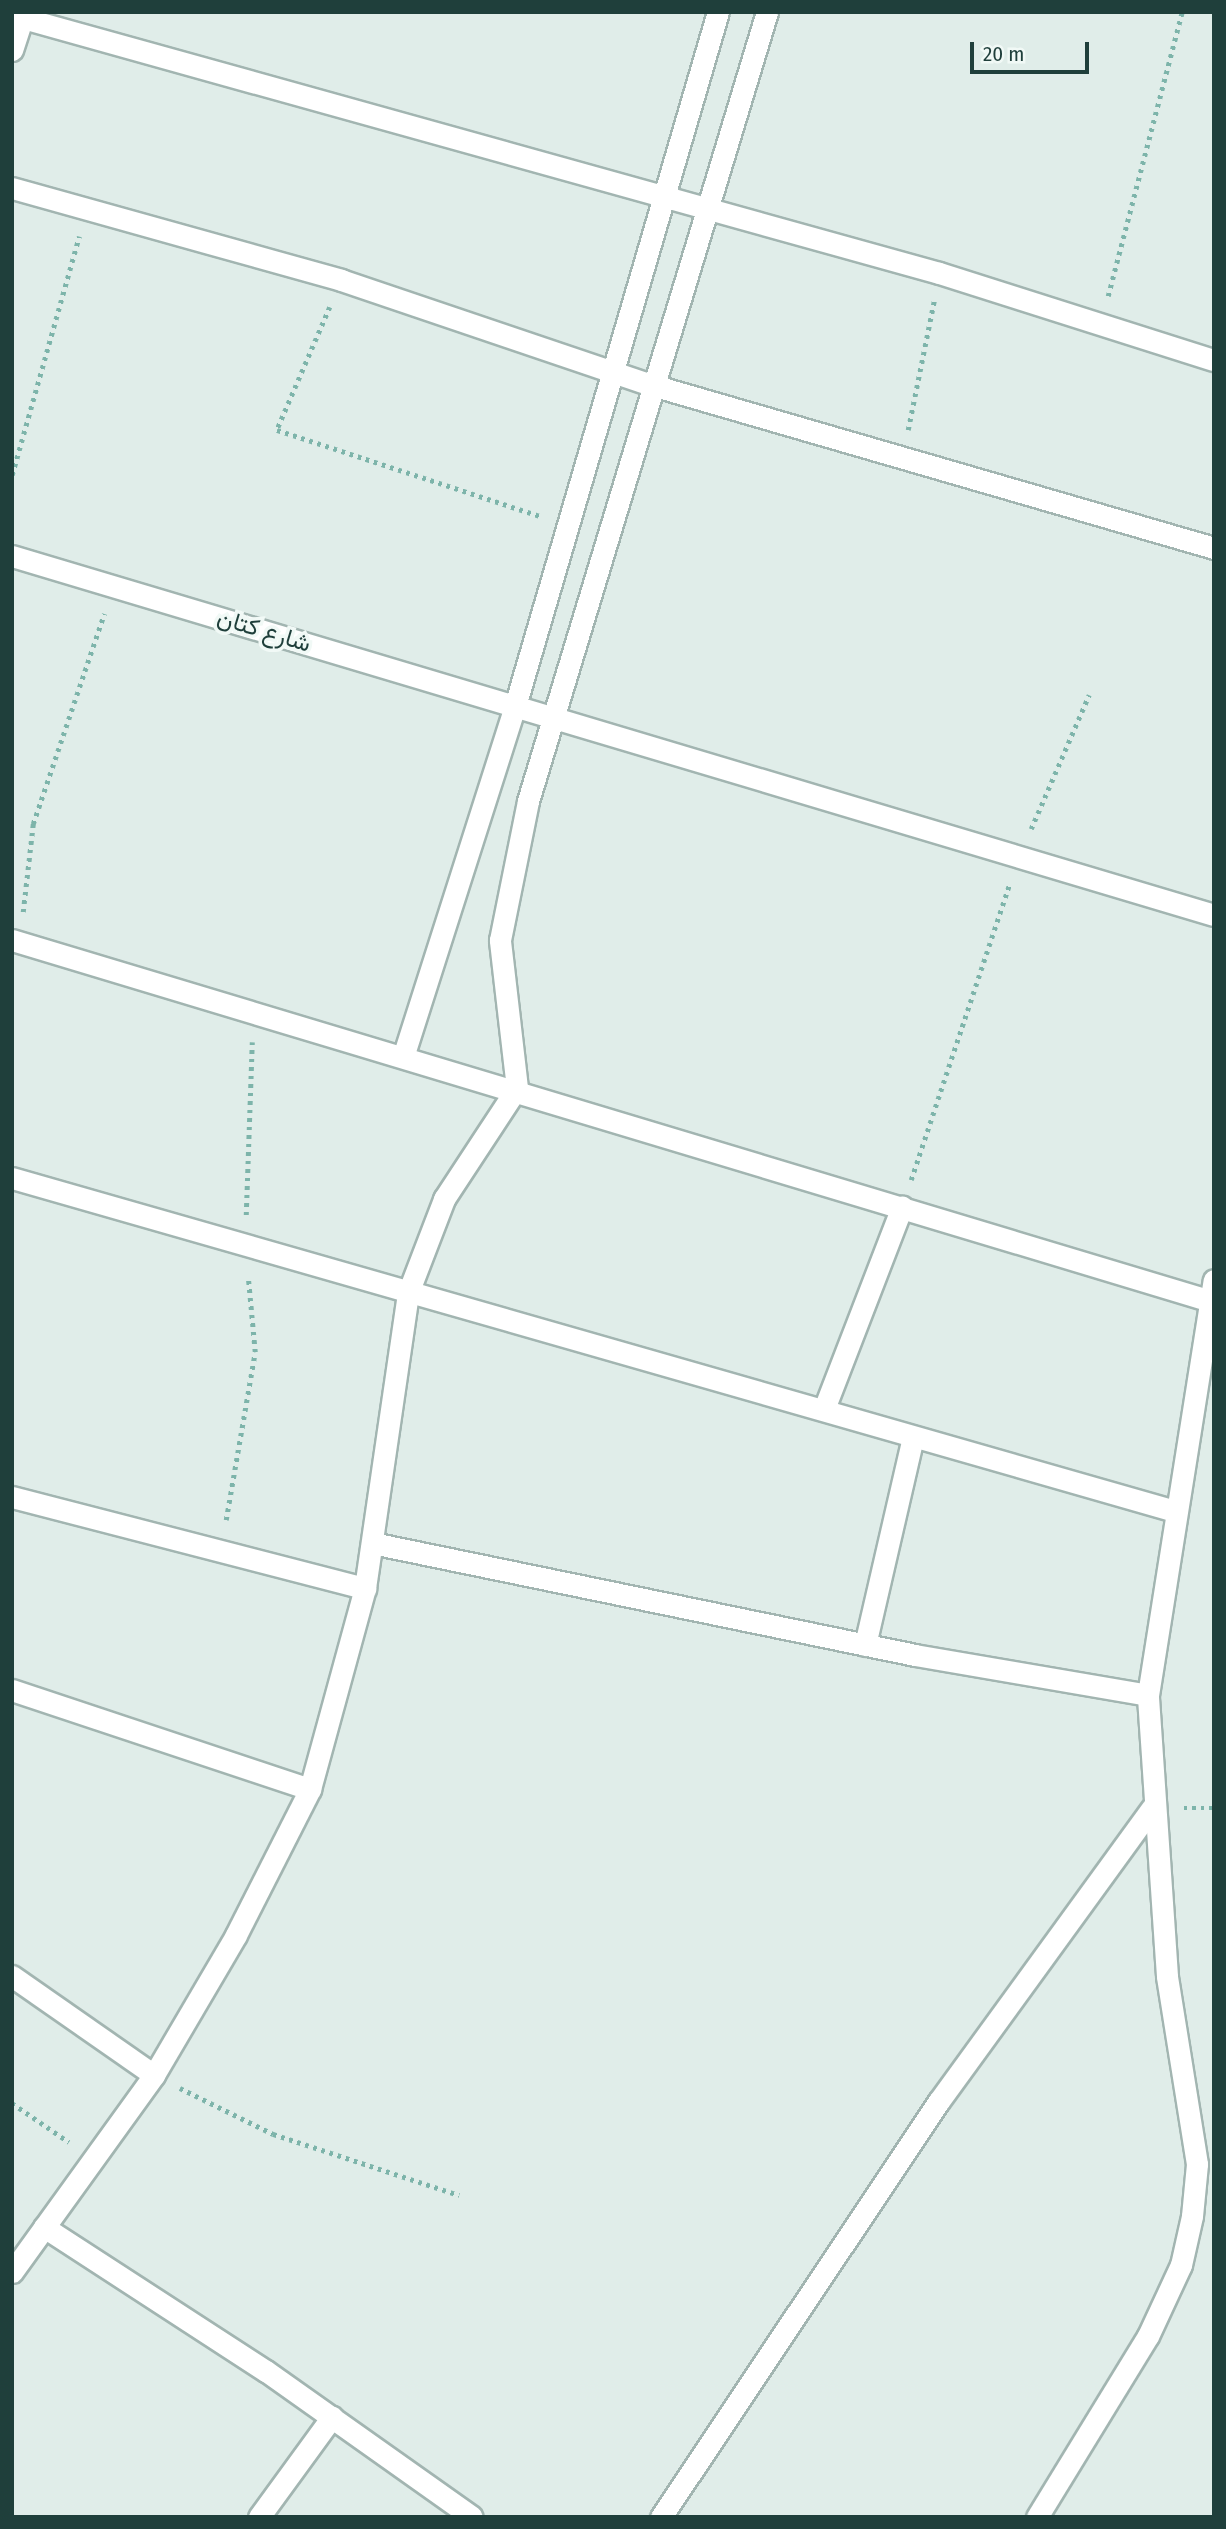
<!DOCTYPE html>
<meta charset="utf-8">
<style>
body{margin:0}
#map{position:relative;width:1226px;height:2529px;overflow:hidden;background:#e0ede9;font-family:"Fira Sans Condensed",Vazirmatn,sans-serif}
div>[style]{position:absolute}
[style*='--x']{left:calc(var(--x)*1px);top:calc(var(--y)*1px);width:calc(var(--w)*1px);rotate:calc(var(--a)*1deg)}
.path>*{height:4.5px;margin-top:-2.25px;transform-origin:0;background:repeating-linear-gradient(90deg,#7db4aa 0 3.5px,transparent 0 8.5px)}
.roads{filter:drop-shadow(2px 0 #a2b5b1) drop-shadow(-2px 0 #a2b5b1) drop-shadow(0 2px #a2b5b1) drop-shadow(0 -2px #a2b5b1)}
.minor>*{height:21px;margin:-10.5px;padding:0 10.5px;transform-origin:10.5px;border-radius:10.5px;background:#fff}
span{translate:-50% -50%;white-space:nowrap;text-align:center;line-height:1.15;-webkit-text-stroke:7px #f1f9f6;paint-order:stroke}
.street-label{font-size:24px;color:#1f3f3b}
.frame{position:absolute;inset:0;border:14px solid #1f3f3b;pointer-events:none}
.scale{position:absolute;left:970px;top:42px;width:119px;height:32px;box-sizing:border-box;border:4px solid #1f3f3b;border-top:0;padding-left:9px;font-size:21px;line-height:24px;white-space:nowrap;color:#1f3f3b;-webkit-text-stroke:5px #f1f9f6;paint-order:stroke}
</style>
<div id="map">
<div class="path">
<i style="--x:1108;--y:296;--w:293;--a:-75.4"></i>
<i style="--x:330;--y:307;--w:134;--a:113.3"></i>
<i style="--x:277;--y:430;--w:277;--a:18.1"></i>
<i style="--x:908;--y:430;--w:132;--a:-78.6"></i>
<i style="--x:12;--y:475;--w:248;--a:-74.3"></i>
<i style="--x:1031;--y:829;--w:146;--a:-66.6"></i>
<i style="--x:23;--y:912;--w:89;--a:-83.5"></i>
<i style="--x:33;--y:824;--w:222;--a:-71.3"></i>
<i style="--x:911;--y:1180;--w:310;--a:-71.6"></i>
<i style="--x:246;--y:1215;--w:173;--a:-88"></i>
<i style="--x:226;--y:1520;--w:170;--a:-80.2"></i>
<i style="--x:255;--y:1352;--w:76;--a:-95.3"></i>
<i style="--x:1184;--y:1808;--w:30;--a:0"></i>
<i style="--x:180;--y:2088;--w:104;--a:26.3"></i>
<i style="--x:273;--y:2134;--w:196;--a:18.2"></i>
<i style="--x:12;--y:2103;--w:69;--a:34.4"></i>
</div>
<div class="roads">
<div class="minor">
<i style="--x:12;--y:15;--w:962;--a:15.55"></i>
<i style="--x:939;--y:273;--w:288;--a:17.6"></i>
<i style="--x:12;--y:50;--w:40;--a:-72"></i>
<i style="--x:12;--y:188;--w:342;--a:15.6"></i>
<i style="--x:341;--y:280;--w:328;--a:18.7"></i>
<i style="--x:652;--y:385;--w:585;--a:16.17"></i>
<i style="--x:12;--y:556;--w:1254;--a:16.63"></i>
<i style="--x:12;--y:940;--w:1255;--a:16.76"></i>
<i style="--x:403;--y:1057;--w:368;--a:-72.3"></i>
<i style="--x:515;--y:706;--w:723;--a:-73.7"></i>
<i style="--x:12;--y:1178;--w:1210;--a:15.98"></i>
<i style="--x:824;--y:1409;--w:217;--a:-68.9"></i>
<i style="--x:12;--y:1497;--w:365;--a:14.5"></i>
<i style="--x:372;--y:1543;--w:554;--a:11.65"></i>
<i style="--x:915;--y:1655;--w:236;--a:9.7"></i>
<i style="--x:865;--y:1645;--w:213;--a:-77"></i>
<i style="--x:12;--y:1690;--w:314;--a:18.4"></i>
<i style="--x:12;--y:1976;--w:173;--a:34.9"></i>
<i style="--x:44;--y:2227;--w:265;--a:33"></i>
<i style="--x:266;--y:2371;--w:252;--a:35.3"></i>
<i style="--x:12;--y:2272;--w:243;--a:-54.2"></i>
<i style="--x:154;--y:2075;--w:162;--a:-59.6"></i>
<i style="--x:236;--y:1935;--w:164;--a:-63.1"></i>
<i style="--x:310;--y:1789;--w:208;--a:-74.7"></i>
<i style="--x:365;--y:1588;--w:298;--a:-81.7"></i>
<i style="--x:408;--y:1293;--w:101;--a:-69"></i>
<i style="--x:444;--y:1199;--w:133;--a:-56.7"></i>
<i style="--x:517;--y:1088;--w:149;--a:-96.6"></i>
<i style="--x:500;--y:940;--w:142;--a:-78.6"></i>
<i style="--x:528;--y:801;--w:824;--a:-73.15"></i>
<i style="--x:259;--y:2517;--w:124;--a:-53.9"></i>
<i style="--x:661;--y:2517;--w:500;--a:-56.25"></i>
<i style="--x:939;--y:2101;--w:362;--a:-54"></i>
<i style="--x:1037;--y:2517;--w:212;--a:-58.5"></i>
<i style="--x:1148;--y:2336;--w:78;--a:-65.1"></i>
<i style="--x:1181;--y:2265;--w:50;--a:-77.3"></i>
<i style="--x:1192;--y:2216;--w:52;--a:-84.5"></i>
<i style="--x:1197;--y:2164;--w:190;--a:-99.1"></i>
<i style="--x:1167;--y:1976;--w:282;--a:-93.9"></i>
<i style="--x:1148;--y:1695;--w:420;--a:-81"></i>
</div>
</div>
<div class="street-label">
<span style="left:264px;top:631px;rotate:17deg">شارع كتان</span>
</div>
<div class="frame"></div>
<div class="scale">20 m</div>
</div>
